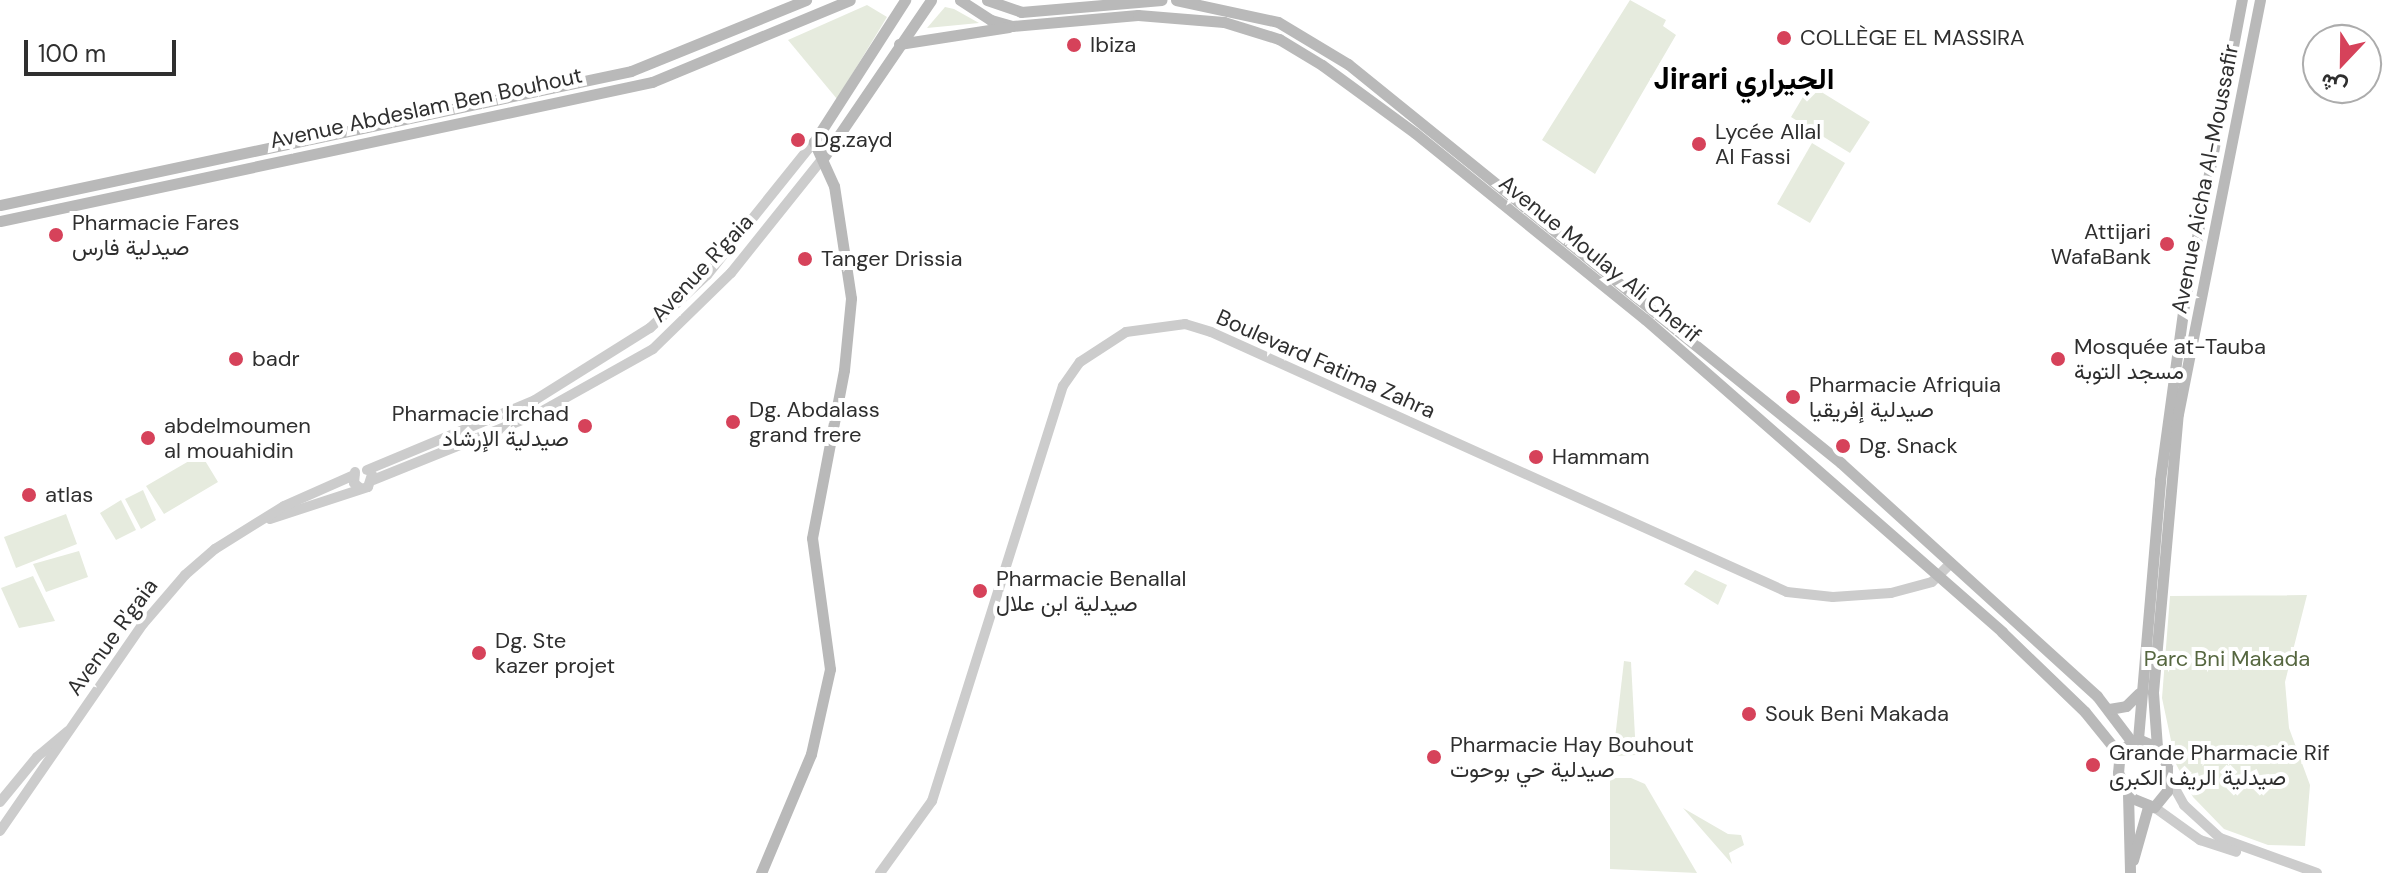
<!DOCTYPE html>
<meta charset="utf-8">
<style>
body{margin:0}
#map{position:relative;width:2406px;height:873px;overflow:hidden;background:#fff;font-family:"DM Sans",Vazirmatn,sans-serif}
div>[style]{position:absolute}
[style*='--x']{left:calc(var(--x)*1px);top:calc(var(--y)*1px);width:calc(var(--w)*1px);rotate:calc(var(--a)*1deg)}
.green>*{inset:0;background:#e6ebde}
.tertiary>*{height:10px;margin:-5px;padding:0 5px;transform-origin:5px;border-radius:5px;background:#ccc}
.secondary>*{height:11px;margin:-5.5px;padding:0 5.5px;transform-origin:5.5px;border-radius:5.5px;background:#b9b9b9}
.dots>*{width:22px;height:22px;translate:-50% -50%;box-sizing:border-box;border:4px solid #fff;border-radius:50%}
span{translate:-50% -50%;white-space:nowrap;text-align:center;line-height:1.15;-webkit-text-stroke:8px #fff;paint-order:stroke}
.poi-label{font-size:22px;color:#2f2f2f}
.left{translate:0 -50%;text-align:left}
.right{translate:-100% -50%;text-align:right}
.street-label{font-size:22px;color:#2f2f2f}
.park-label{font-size:22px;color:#566740}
.district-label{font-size:30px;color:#000;font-weight:700}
.north{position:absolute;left:2302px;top:24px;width:80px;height:80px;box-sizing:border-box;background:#fff;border:2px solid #acacac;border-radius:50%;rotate:202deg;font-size:22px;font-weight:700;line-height:32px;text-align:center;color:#2f2f2f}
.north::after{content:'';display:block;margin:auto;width:28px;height:36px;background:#d6425a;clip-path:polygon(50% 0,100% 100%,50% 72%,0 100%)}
.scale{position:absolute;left:24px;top:40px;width:152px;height:36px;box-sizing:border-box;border:4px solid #2f2f2f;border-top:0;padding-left:10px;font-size:24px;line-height:28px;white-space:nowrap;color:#2f2f2f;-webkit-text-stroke:6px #fff;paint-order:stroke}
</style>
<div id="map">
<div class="green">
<i style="clip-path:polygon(1630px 0,1666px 20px,1663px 26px,1676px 35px,1595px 174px,1542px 140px)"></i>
<i style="clip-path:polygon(867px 5px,887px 17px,837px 99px,788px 40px)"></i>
<i style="clip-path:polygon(945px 7px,954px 9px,979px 23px,927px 28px)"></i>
<i style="clip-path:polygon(1810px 85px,1870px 122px,1850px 153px,1791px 117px)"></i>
<i style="clip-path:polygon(1812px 143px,1845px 163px,1810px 223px,1777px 204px)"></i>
<i style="clip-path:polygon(201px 454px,218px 482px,164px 514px,146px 486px)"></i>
<i style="clip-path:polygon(143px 490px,156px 520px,141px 529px,125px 499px)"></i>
<i style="clip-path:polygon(121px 500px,136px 530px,116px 540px,100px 513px)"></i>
<i style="clip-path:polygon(66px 514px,77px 544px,16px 568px,4px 537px)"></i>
<i style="clip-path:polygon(79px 551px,88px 577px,46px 592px,33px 564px)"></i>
<i style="clip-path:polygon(1695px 570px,1727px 585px,1718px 605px,1684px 584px)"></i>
<i style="clip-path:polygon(33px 576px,55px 621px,19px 628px,1px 588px)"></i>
<i style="clip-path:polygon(2307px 595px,2285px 682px,2289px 728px,2310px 785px,2305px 846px,2268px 845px,2224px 829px,2193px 797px,2176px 764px,2162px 698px,2170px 596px)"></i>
<i style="clip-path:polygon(1624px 661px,1631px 662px,1636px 755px,1613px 756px)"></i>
<i style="clip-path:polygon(1631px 778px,1645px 784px,1697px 873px,1610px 869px,1610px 778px)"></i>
<i style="clip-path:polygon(1683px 808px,1728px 834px,1741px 835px,1744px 845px,1729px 853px,1732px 864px)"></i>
</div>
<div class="tertiary">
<i style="--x:367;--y:470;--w:182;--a:-22.6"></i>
<i style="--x:535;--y:400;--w:136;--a:-32.1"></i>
<i style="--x:650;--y:328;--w:78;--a:-42.9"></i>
<i style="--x:707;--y:275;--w:171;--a:-51.2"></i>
<i style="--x:355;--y:472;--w:11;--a:95"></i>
<i style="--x:354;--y:483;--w:8;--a:40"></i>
<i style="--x:373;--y:480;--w:175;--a:-21.9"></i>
<i style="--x:535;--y:415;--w:135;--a:-29.2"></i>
<i style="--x:653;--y:349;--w:109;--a:-44.3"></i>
<i style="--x:731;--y:273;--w:149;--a:-51.3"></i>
<i style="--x:270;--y:519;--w:103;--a:-18.1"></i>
<i style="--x:368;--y:487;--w:13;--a:-72"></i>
<i style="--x:2168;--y:776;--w:33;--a:61"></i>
<i style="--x:2184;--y:805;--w:49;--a:42.5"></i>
<i style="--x:2220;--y:838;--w:103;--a:19.8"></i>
<i style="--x:0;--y:802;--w:58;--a:-50.6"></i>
<i style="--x:37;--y:757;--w:40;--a:-40"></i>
<i style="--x:2154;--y:807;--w:57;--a:35.7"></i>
<i style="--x:2200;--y:840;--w:38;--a:18"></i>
<i style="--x:0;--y:831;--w:252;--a:-55.4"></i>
<i style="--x:143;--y:624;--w:65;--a:-49.4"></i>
<i style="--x:185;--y:575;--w:40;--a:-41"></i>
<i style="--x:215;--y:549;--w:81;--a:-31.9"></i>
<i style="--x:284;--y:506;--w:77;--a:-23.9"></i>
<i style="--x:880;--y:873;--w:89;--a:-54.2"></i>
<i style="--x:932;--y:801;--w:435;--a:-72.5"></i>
<i style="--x:1063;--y:386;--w:29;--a:-55"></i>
<i style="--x:1080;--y:362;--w:55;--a:-33.1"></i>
<i style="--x:1126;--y:332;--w:60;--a:-7.7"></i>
<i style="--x:1185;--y:324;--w:27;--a:17"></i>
<i style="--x:1211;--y:332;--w:632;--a:24.29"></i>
<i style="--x:1787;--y:592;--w:46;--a:6.2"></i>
<i style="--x:1833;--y:597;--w:58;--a:-3.9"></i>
<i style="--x:1891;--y:593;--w:42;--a:-15"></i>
<i style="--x:1932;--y:582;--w:27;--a:-45"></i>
</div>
<div class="secondary">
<i style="--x:960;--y:0;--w:37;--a:33"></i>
<i style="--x:991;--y:20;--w:22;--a:16"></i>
<i style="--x:1012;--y:26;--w:126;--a:-5"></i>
<i style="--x:1138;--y:15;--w:86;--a:4.7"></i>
<i style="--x:1224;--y:22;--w:58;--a:17.2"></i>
<i style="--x:1279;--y:39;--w:50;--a:31.2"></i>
<i style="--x:1322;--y:65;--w:115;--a:36.2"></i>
<i style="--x:1415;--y:133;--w:296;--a:39"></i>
<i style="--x:1645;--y:319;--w:475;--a:41.2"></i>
<i style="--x:2002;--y:632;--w:115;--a:43.9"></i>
<i style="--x:2085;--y:712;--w:54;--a:51"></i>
<i style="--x:987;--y:0;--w:36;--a:19"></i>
<i style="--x:1021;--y:12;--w:141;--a:-4.9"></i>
<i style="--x:1176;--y:0;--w:104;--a:12.2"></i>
<i style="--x:1278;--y:22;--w:82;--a:31"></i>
<i style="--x:1348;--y:64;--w:634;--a:38.98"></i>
<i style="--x:1841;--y:463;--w:346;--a:42.3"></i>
<i style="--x:2097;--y:696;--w:56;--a:52.9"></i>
<i style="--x:899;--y:44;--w:111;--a:-8.8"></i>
<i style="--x:824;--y:157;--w:190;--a:-55.7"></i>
<i style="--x:0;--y:205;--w:645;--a:-11.99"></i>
<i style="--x:631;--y:71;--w:189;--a:-22.1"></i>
<i style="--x:0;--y:221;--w:667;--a:-12.03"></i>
<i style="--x:652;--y:82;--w:214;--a:-22.5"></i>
<i style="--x:2109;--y:709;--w:17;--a:-10"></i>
<i style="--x:2126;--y:706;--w:18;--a:-45"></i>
<i style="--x:2138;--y:739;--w:260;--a:-85.1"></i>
<i style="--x:2160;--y:480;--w:171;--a:-82.2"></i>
<i style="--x:2183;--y:311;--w:317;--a:-79.3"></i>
<i style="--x:2138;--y:739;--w:21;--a:23"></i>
<i style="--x:2157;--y:747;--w:21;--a:61"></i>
<i style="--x:2167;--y:765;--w:26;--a:90"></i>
<i style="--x:2167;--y:791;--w:21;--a:129"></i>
<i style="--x:2154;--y:807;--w:24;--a:-158"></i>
<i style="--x:2132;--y:798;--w:29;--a:-119"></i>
<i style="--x:2118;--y:773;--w:23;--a:-85"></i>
<i style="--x:2120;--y:750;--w:21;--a:-31"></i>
<i style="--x:2157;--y:747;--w:55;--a:-94.2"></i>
<i style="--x:2153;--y:692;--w:279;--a:-84.9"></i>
<i style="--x:2178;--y:414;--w:422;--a:-78.8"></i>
<i style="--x:2128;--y:794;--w:79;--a:88.5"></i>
<i style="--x:2133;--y:860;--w:55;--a:-74.2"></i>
<i style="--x:761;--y:873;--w:129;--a:-67.2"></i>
<i style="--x:811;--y:754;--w:87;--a:-77.4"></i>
<i style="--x:830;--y:669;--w:132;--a:-97.8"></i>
<i style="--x:812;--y:538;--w:171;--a:-79.2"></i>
<i style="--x:844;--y:370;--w:72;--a:-84.4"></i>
<i style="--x:851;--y:298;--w:113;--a:-98.6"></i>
<i style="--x:834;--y:186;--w:48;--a:-114.4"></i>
<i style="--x:814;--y:142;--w:169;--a:-57.3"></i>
</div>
<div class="dots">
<i style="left:1784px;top:38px;background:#d6425a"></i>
<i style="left:1074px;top:45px;background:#d6425a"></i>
<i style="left:798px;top:140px;background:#d6425a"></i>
<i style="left:1699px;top:144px;background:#d6425a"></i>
<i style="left:56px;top:235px;background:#d6425a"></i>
<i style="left:2167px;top:244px;background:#d6425a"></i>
<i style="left:805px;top:259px;background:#d6425a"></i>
<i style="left:236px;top:359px;background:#d6425a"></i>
<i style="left:2058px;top:359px;background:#d6425a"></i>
<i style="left:1793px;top:397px;background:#d6425a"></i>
<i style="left:733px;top:422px;background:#d6425a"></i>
<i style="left:585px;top:426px;background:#d6425a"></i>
<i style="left:148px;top:438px;background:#d6425a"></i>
<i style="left:1843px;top:446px;background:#d6425a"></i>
<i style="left:1536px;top:457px;background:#d6425a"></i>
<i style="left:29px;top:495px;background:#d6425a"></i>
<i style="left:980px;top:591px;background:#d6425a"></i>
<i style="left:479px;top:653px;background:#d6425a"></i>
<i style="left:1749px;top:714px;background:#d6425a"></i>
<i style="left:1434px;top:757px;background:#d6425a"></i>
<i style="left:2093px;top:765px;background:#d6425a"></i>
</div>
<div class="poi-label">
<span class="left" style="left:1800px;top:38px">COLLÈGE EL MASSIRA</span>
<span class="left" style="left:1090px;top:45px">Ibiza</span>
<span class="left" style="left:1715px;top:144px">Lycée Allal<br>Al Fassi</span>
<span class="left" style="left:814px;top:140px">Dg.zayd</span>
<span class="left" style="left:72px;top:235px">Pharmacie Fares<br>صيدلية فارس</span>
<span class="right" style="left:2151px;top:244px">Attijari<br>WafaBank</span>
<span class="left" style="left:821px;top:259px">Tanger Drissia</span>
<span class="left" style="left:2074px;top:359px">Mosquée at-Tauba<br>مسجد التوبة</span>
<span class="left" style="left:252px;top:359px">badr</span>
<span class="left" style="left:1809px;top:397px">Pharmacie Afriquia<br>صيدلية إفريقيا</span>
<span class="left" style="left:749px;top:422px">Dg. Abdalass<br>grand frere</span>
<span class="right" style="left:569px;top:426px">Pharmacie Irchad<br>صيدلية الإرشاد</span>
<span class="left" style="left:164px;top:438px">abdelmoumen<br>al mouahidin</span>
<span class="left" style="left:1859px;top:446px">Dg. Snack</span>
<span class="left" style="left:1552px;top:457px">Hammam</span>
<span class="left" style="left:45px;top:495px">atlas</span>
<span class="left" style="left:996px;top:591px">Pharmacie Benallal<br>صيدلية ابن علال</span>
<span class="left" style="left:495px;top:653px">Dg. Ste<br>kazer projet</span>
<span class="left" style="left:1765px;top:714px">Souk Beni Makada</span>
<span class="left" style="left:1450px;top:757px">Pharmacie Hay Bouhout<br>صيدلية حي بوحوت</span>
<span class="left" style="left:2109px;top:765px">Grande Pharmacie Rif<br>صيدلية الريف الكبرى</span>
</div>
<div class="street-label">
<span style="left:426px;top:108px;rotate:-12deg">Avenue Abdeslam Ben Bouhout</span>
<span style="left:2205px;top:179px;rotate:-79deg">Avenue Aicha Al-Moussafir</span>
<span style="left:1600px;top:259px;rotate:39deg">Avenue Moulay Ali Cherif</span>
<span style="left:702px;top:268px;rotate:-47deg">Avenue R'gaia</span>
<span style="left:1326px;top:364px;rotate:24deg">Boulevard Fatima Zahra</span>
<span style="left:112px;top:637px;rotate:-54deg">Avenue R'gaia</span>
</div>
<div class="park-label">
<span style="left:2227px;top:659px">Parc Bni Makada</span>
</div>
<div class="district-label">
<span style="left:1744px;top:79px">Jirari الجيراري</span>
</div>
<div class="north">ش</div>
<div class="scale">100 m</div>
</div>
